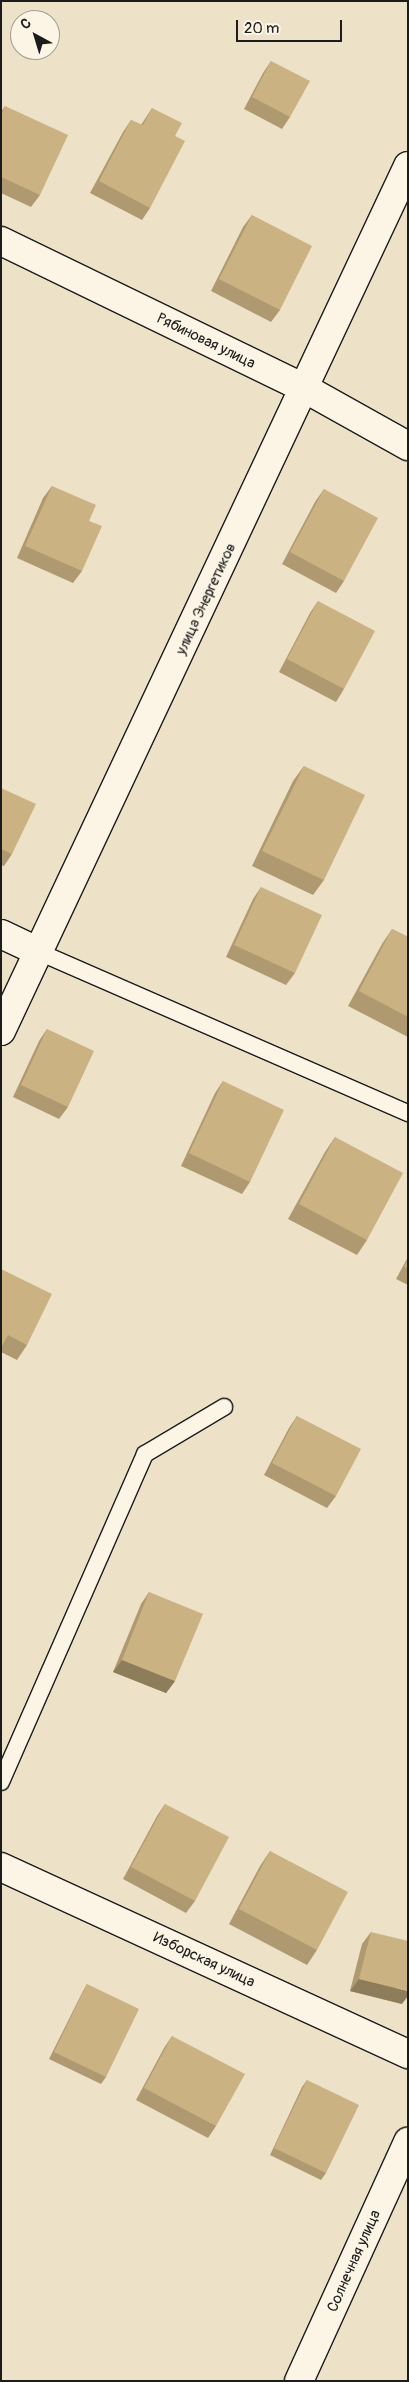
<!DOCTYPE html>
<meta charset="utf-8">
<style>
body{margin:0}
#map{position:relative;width:409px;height:2382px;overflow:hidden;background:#ede1c7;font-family:Pangolin,sans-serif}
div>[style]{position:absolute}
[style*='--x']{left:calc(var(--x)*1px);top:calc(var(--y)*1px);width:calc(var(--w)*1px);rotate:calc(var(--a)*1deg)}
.roads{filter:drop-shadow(1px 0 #1c1c1c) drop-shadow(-1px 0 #1c1c1c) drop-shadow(0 1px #1c1c1c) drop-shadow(0 -1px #1c1c1c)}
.service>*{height:16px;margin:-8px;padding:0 8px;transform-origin:8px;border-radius:8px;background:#fcf5e5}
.minor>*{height:28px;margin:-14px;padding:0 14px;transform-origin:14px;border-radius:14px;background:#fcf5e5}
.wall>*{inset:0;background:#af9970}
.shaded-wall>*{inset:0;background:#8e7d5b}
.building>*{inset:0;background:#cbb282}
span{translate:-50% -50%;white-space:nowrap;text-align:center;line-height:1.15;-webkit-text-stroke:4.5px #fcf5e5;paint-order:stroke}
.street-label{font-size:15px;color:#1c1c1c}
.frame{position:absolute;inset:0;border:2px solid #1c1c1c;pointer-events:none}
.north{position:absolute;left:10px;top:10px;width:50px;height:50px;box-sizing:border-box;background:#fcf5e5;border:1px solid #a29e95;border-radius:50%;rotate:321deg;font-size:14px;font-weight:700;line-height:20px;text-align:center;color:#1c1c1c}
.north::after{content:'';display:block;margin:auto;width:18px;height:22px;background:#1c1c1c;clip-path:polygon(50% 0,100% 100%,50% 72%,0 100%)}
.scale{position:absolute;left:236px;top:20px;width:106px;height:22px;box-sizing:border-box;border:2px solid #1c1c1c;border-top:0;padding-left:6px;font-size:15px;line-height:18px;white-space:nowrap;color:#1c1c1c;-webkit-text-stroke:4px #fcf5e5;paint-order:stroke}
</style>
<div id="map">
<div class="roads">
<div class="service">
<i style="--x:39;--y:952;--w:403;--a:23.6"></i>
<i style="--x:1;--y:1782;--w:358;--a:-66.3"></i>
<i style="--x:145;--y:1454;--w:92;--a:-30.7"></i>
</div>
<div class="minor">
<i style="--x:1;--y:241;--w:339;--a:25.9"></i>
<i style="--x:306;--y:389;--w:117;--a:29.2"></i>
<i style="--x:1;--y:934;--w:42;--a:25.3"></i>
<i style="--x:1;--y:1031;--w:956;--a:-64.8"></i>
<i style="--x:1;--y:1867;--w:448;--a:24.7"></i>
<i style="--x:299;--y:2381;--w:263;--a:-65.5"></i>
</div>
</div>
<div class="wall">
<i style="clip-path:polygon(271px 61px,290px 117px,282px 129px,244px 109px,263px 73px)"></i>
<i style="clip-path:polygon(5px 106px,40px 195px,31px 207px,1px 193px,1px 112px)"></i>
<i style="clip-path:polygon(152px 108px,175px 136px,150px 208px,142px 220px,90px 193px,123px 132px,131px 120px,141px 125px)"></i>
<i style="clip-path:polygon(252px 215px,280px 310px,271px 322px,211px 291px,243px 227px)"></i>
<i style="clip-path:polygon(52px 486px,82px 571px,73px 583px,17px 558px,43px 498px)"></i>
<i style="clip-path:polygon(324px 489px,344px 581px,336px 593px,282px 564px,315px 502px)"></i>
<i style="clip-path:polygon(318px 601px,344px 689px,336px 702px,279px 672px,310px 613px)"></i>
<i style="clip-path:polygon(304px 766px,324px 880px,313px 895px,252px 866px,293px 781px)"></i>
<i style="clip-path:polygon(1px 788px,12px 854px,4px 866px,1px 865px)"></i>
<i style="clip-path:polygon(261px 887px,295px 973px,286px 985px,226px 957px,253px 899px)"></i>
<i style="clip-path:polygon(392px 929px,408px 937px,408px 1037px,348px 1006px,382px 944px)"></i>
<i style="clip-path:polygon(47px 1029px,68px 1107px,59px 1119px,13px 1097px,39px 1041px)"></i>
<i style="clip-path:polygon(223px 1081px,250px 1182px,242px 1194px,181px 1166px,215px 1093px)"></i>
<i style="clip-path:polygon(335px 1137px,367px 1240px,357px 1255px,288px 1219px,325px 1152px)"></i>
<i style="clip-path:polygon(408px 1257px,408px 1285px,396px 1279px)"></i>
<i style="clip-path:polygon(1px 1269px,27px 1345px,17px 1360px,1px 1352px)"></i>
<i style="clip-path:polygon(297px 1416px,336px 1496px,327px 1508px,264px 1475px,289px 1428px)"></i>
<i style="clip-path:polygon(149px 1592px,175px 1681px,166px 1693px,113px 1672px,141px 1604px)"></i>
<i style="clip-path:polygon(165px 1804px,195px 1901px,186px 1913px,123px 1879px,157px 1816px)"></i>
<i style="clip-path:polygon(270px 1851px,317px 1950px,307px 1965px,229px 1924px,260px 1866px)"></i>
<i style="clip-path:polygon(371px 1932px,402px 2004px,350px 1991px,362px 1944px)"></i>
<i style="clip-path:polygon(87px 1984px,106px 2077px,101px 2084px,49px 2059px,83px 1991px)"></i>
<i style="clip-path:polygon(172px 2036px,216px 2126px,208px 2138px,136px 2100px,164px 2048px)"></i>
<i style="clip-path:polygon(307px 2080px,326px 2173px,321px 2180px,270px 2155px,302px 2087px)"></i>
</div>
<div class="shaded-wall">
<i style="clip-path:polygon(122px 1660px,175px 1681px,166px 1693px,113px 1672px)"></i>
<i style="clip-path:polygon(359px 1979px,408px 1991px,408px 1996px,402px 2004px,350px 1991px)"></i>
</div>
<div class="building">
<i style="clip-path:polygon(271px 61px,310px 81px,290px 117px,252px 97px)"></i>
<i style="clip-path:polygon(5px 106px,68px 135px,40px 195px,1px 177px,1px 115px)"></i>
<i style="clip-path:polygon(152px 108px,182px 123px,175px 136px,185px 141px,150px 208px,99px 181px,131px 120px,143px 125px)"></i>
<i style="clip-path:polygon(252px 215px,312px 246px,280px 310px,219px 279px)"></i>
<i style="clip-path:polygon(52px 486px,96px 505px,89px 521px,102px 526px,82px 571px,25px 546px)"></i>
<i style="clip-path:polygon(324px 489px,378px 518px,344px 581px,290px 552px)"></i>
<i style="clip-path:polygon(318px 601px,375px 631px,344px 689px,287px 659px)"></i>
<i style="clip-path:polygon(304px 766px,365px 795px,324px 880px,262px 851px)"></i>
<i style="clip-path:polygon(1px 788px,36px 804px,12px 854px,1px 849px)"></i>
<i style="clip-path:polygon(261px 887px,322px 915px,295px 973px,234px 945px)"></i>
<i style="clip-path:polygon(392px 929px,408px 937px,408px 1017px,359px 991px)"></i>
<i style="clip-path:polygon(47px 1029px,94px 1051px,68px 1107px,21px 1085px)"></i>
<i style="clip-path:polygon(223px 1081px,284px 1110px,250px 1182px,189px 1153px)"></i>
<i style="clip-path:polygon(335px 1137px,403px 1173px,367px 1240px,299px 1204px)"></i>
<i style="clip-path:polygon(408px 1260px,408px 1268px,404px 1267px)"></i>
<i style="clip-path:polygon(1px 1269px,52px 1294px,27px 1345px,8px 1335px,1px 1348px)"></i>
<i style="clip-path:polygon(297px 1416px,361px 1449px,336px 1496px,272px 1463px)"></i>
<i style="clip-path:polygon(149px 1592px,203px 1614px,175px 1681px,122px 1660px)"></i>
<i style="clip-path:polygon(165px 1804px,229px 1837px,195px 1901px,131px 1867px)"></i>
<i style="clip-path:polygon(270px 1851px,348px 1892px,317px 1950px,239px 1909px)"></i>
<i style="clip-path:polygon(371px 1932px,408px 1941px,408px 1991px,359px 1979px)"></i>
<i style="clip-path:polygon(87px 1984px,139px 2009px,106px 2077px,54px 2052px)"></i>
<i style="clip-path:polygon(172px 2036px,245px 2074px,216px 2126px,144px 2088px)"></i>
<i style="clip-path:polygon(307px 2080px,359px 2105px,326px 2173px,274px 2148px)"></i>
</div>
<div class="street-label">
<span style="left:206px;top:341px;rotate:26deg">Рябиновая улица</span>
<span style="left:206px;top:599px;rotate:-65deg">улица Энергетиков</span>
<span style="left:204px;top:1960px;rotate:25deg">Изборская улица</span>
<span style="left:354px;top:2261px;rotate:-66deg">Солнечная улица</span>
</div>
<div class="frame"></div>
<div class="north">С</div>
<div class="scale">20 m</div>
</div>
